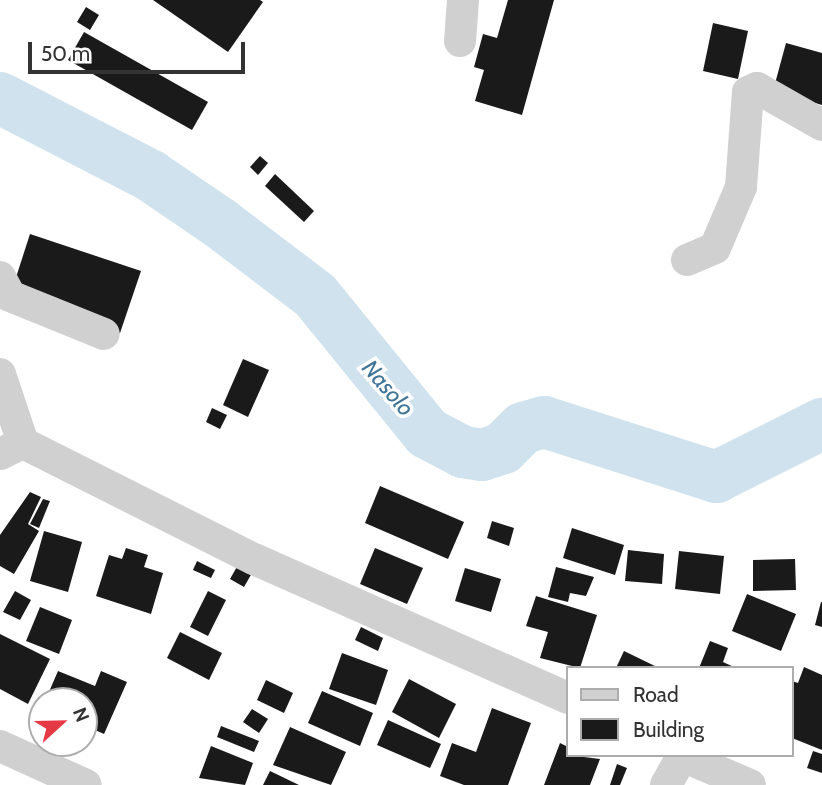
<!DOCTYPE html>
<style>
body{margin:0}
#map{position:relative;width:822px;height:785px;overflow:hidden;background:#fff;font-family:Cabin,sans-serif}
div>[style]{position:absolute}
[style*='--x']{left:calc(var(--x)*1px);top:calc(var(--y)*1px);width:calc(var(--w)*1px);rotate:calc(var(--a)*1deg)}
.river>*{height:52px;margin:-26px;padding:0 26px;transform-origin:26px;border-radius:26px;background:#cfe2ee}
.building>*{inset:0;background:#1a1a1a}
.minor>*{height:32px;margin:-16px;padding:0 16px;transform-origin:16px;border-radius:16px;background:#d0d0d0}
span{translate:-50% -50%;white-space:nowrap;text-align:center;line-height:1.15;-webkit-text-stroke:7px #fff;paint-order:stroke}
.water-label{font-size:23px;color:#3f7597;font-style:italic}
.legend{position:absolute;left:566px;top:666px;width:228px;height:91px;box-sizing:border-box;background:#fff;border:2px solid #adadad;margin:0;padding:9px 12px;list-style:none;font-size:21px;color:#333}
.legend li{display:flex;align-items:center;gap:14px;height:35px}
.legend b{width:35px;border:2px solid #adadad}
.north{position:absolute;left:28px;top:687px;width:70px;height:70px;box-sizing:border-box;background:#fff;border:2px solid #adadad;border-radius:50%;rotate:68deg;font-size:19px;font-weight:700;line-height:28px;text-align:center;color:#333}
.north::after{content:'';display:block;margin:auto;width:24px;height:32px;background:#e63946;clip-path:polygon(50% 0,100% 100%,50% 72%,0 100%)}
.scale{position:absolute;left:28px;top:42px;width:217px;height:32px;box-sizing:border-box;border:4px solid #333;border-top:0;padding-left:9px;font-size:21px;line-height:24px;white-space:nowrap;color:#333;-webkit-text-stroke:5px #fff;paint-order:stroke}
</style>
<div id="map">
<div class="river">
<i style="--x:0;--y:98;--w:170;--a:27.3"></i>
<i style="--x:151;--y:176;--w:83;--a:34.3"></i>
<i style="--x:220;--y:223;--w:119;--a:37.2"></i>
<i style="--x:315;--y:295;--w:178;--a:50.9"></i>
<i style="--x:427;--y:433;--w:41;--a:27.8"></i>
<i style="--x:463;--y:452;--w:19;--a:9"></i>
<i style="--x:482;--y:455;--w:22;--a:-18"></i>
<i style="--x:503;--y:448;--w:28;--a:-45"></i>
<i style="--x:523;--y:428;--w:22;--a:-16"></i>
<i style="--x:544;--y:422;--w:181;--a:17.7"></i>
<i style="--x:716;--y:477;--w:119;--a:-26.6"></i>
</div>
<div class="building">
<i style="clip-path:polygon(153px 0,260px 0,263px 2px,228px 52px)"></i>
<i style="clip-path:polygon(508px 0,554px 0,522px 115px,475px 101px,484px 70px,474px 67px,483px 34px,497px 38px)"></i>
<i style="clip-path:polygon(86px 7px,99px 15px,90px 30px,77px 22px)"></i>
<i style="clip-path:polygon(713px 23px,748px 31px,738px 79px,703px 71px)"></i>
<i style="clip-path:polygon(84px 32px,208px 102px,192px 130px,68px 60px)"></i>
<i style="clip-path:polygon(786px 43px,822px 53px,822px 105px,773px 91px)"></i>
<i style="clip-path:polygon(260px 156px,268px 163px,258px 175px,250px 167px)"></i>
<i style="clip-path:polygon(275px 174px,314px 211px,304px 222px,265px 186px)"></i>
<i style="clip-path:polygon(30px 234px,141px 271px,120px 333px,10px 296px)"></i>
<i style="clip-path:polygon(243px 359px,269px 370px,248px 417px,223px 405px)"></i>
<i style="clip-path:polygon(212px 408px,227px 415px,220px 429px,206px 422px)"></i>
<i style="clip-path:polygon(380px 486px,464px 522px,448px 559px,365px 523px)"></i>
<i style="clip-path:polygon(30px 492px,41px 497px,28px 524px,39px 531px,14px 574px,0 566px,0 535px)"></i>
<i style="clip-path:polygon(43px 499px,50px 501px,39px 528px,30px 524px)"></i>
<i style="clip-path:polygon(492px 521px,514px 528px,509px 546px,487px 538px)"></i>
<i style="clip-path:polygon(572px 528px,624px 545px,615px 575px,563px 558px)"></i>
<i style="clip-path:polygon(44px 531px,82px 542px,68px 592px,30px 581px)"></i>
<i style="clip-path:polygon(126px 548px,148px 555px,144px 567px,163px 573px,151px 614px,96px 596px,109px 555px,122px 559px)"></i>
<i style="clip-path:polygon(375px 548px,423px 568px,407px 604px,360px 584px)"></i>
<i style="clip-path:polygon(628px 550px,664px 554px,662px 584px,625px 581px)"></i>
<i style="clip-path:polygon(679px 551px,724px 556px,720px 594px,675px 589px)"></i>
<i style="clip-path:polygon(795px 559px,796px 590px,753px 591px,753px 560px)"></i>
<i style="clip-path:polygon(197px 561px,215px 570px,211px 578px,193px 570px)"></i>
<i style="clip-path:polygon(238px 565px,252px 573px,244px 587px,230px 579px)"></i>
<i style="clip-path:polygon(556px 567px,594px 577px,586px 596px,570px 593px,568px 602px,548px 597px)"></i>
<i style="clip-path:polygon(465px 568px,501px 579px,491px 612px,455px 601px)"></i>
<i style="clip-path:polygon(15px 591px,31px 600px,20px 620px,3px 612px)"></i>
<i style="clip-path:polygon(208px 591px,226px 600px,208px 636px,190px 627px)"></i>
<i style="clip-path:polygon(747px 594px,796px 614px,781px 651px,732px 631px)"></i>
<i style="clip-path:polygon(536px 596px,597px 615px,580px 668px,540px 658px,548px 632px,526px 626px)"></i>
<i style="clip-path:polygon(821px 602px,822px 602px,822px 627px,815px 625px)"></i>
<i style="clip-path:polygon(40px 607px,72px 620px,59px 654px,26px 641px)"></i>
<i style="clip-path:polygon(361px 627px,383px 638px,378px 651px,355px 640px)"></i>
<i style="clip-path:polygon(180px 632px,222px 653px,209px 680px,167px 658px)"></i>
<i style="clip-path:polygon(0 634px,50px 659px,28px 704px,0 689px)"></i>
<i style="clip-path:polygon(710px 641px,728px 648px,723px 662px,736px 668px,699px 668px)"></i>
<i style="clip-path:polygon(624px 651px,659px 668px,616px 668px)"></i>
<i style="clip-path:polygon(342px 653px,388px 670px,376px 705px,329px 689px)"></i>
<i style="clip-path:polygon(804px 667px,822px 675px,822px 750px,792px 738px,792px 681px,798px 683px)"></i>
<i style="clip-path:polygon(58px 671px,95px 686px,101px 671px,127px 682px,104px 734px,84px 725px,84px 701px,45px 701px)"></i>
<i style="clip-path:polygon(409px 679px,456px 704px,439px 738px,392px 712px)"></i>
<i style="clip-path:polygon(266px 680px,293px 693px,284px 713px,257px 700px)"></i>
<i style="clip-path:polygon(322px 691px,373px 713px,360px 746px,308px 723px)"></i>
<i style="clip-path:polygon(492px 708px,531px 723px,508px 785px,464px 785px,440px 776px,452px 743px,476px 752px)"></i>
<i style="clip-path:polygon(252px 709px,268px 719px,259px 733px,243px 722px)"></i>
<i style="clip-path:polygon(388px 720px,441px 744px,430px 768px,377px 745px)"></i>
<i style="clip-path:polygon(221px 726px,259px 741px,254px 752px,217px 737px)"></i>
<i style="clip-path:polygon(290px 727px,346px 752px,331px 785px,273px 765px)"></i>
<i style="clip-path:polygon(560px 743px,568px 747px,568px 755px,600px 759px,590px 785px,544px 785px)"></i>
<i style="clip-path:polygon(211px 746px,253px 763px,245px 785px,199px 778px)"></i>
<i style="clip-path:polygon(813px 751px,822px 754px,822px 773px,807px 768px)"></i>
<i style="clip-path:polygon(617px 764px,627px 768px,620px 785px,610px 785px)"></i>
<i style="clip-path:polygon(270px 771px,299px 785px,263px 785px)"></i>
</div>
<div class="minor">
<i style="--x:460;--y:41;--w:41;--a:-85.8"></i>
<i style="--x:687;--y:260;--w:30;--a:-23"></i>
<i style="--x:715;--y:248;--w:66;--a:-66.9"></i>
<i style="--x:741;--y:187;--w:95;--a:-85.8"></i>
<i style="--x:748;--y:92;--w:10;--a:-24"></i>
<i style="--x:757;--y:88;--w:75;--a:29.6"></i>
<i style="--x:0;--y:277;--w:21;--a:62"></i>
<i style="--x:10;--y:296;--w:101;--a:22"></i>
<i style="--x:0;--y:374;--w:73;--a:71.6"></i>
<i style="--x:0;--y:454;--w:25;--a:-26"></i>
<i style="--x:23;--y:443;--w:258;--a:26.7"></i>
<i style="--x:254;--y:559;--w:343;--a:23.9"></i>
<i style="--x:0;--y:746;--w:94;--a:24.4"></i>
<i style="--x:680;--y:755;--w:76;--a:23.2"></i>
<i style="--x:666;--y:785;--w:33;--a:-61"></i>
</div>
<div class="water-label">
<span style="left:388px;top:388px;rotate:49deg">Nasolo</span>
</div>
<ul class="legend">
<li><b style="height:9px;background:#d0d0d0"></b>Road</li>
<li><b style="height:19px;background:#1a1a1a"></b>Building</li>
</ul>
<div class="north">N</div>
<div class="scale">50 m</div>
</div>
